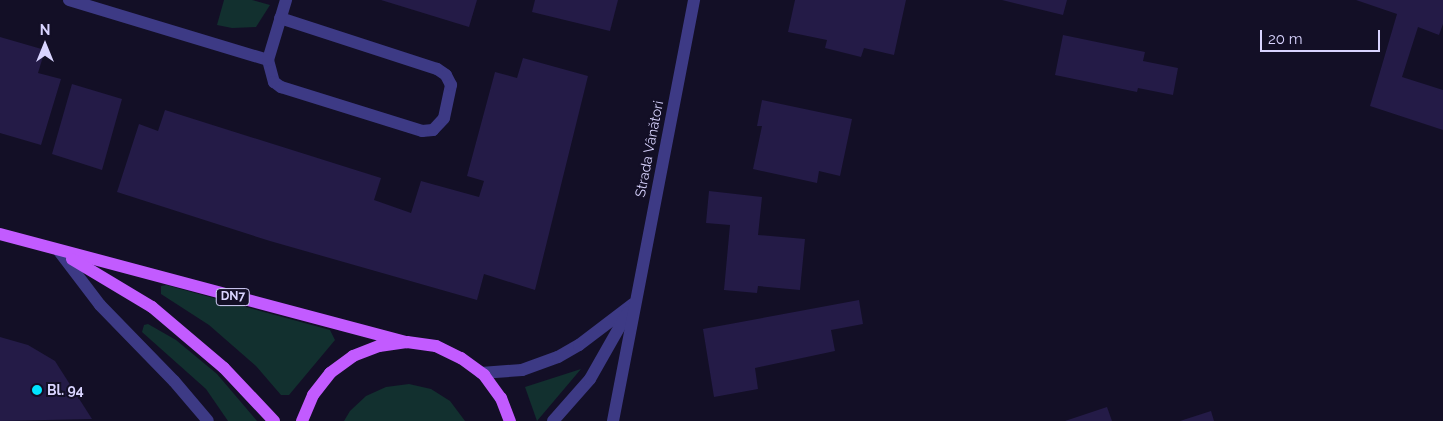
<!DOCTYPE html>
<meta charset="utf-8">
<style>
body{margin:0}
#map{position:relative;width:1443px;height:421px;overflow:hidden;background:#130f26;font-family:Raleway,sans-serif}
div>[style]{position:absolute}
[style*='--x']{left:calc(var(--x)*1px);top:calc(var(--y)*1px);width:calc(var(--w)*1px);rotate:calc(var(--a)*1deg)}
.green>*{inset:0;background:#12302f}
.building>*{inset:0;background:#241b47}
.lane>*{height:12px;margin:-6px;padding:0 6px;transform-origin:6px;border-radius:6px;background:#3d3a85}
.street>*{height:12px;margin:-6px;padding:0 6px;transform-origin:6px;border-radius:6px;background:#3d3a85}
.primary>*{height:12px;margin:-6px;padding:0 6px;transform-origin:6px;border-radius:6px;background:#c25bff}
.dots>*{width:14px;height:14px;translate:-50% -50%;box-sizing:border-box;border:2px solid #130f26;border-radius:50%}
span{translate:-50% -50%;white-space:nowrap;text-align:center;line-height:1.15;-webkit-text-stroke:4px #130f26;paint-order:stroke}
.shield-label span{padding:1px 4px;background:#130f26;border:1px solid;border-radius:4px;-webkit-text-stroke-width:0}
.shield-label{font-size:12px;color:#d9d4ff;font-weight:700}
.street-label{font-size:14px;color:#d9d4ff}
.poi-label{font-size:14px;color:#d9d4ff;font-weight:700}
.left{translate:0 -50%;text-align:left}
.north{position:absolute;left:20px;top:20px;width:50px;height:50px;-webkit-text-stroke:4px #130f26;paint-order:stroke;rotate:0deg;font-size:14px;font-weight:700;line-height:20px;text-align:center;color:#d9d4ff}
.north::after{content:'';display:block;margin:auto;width:18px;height:22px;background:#d9d4ff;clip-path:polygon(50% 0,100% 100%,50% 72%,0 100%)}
.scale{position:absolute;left:1260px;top:30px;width:120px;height:22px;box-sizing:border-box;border:2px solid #d9d4ff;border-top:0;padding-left:6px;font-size:15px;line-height:18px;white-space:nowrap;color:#d9d4ff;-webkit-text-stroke:4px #130f26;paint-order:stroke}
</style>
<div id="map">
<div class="green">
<i style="clip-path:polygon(224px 0,252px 0,270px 5px,256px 27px,232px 28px,217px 25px)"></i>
<i style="clip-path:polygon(166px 285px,330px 330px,335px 340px,289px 395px,281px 395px,256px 366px,209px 325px,161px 294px,161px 286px)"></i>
<i style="clip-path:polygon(148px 324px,176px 340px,217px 374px,257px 421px,228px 421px,206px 389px,142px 332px,144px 325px)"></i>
<i style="clip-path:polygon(581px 369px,537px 421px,525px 387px)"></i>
<i style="clip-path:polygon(409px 384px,431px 389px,450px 401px,465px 421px,344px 421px,350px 411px,366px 396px,386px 387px)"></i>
</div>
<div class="building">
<i style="clip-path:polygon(381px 0,477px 0,469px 27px)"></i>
<i style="clip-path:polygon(535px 0,618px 0,610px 31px,532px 12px)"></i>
<i style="clip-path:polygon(795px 0,906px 0,894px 55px,864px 48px,861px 57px,825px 48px,827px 40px,788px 32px)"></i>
<i style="clip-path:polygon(1002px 0,1067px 0,1063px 15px)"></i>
<i style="clip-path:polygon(1356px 0,1443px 0,1443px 24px,1439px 35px,1418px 27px,1402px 77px,1443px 90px,1443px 130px,1370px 106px,1397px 14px)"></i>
<i style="clip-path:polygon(1063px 35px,1145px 52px,1143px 61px,1178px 68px,1173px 95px,1138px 88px,1137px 92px,1055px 75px)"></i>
<i style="clip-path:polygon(0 37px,45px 50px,38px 73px,61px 79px,41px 145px,0 133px)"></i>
<i style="clip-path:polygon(523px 58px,588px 76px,535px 290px,484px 274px,477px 300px,270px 241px,117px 192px,139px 124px,158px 131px,165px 110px,381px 178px,374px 200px,411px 213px,421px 181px,479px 197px,484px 181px,467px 176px,495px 72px,517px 78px)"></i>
<i style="clip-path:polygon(72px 84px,122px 99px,102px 170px,52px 154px)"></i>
<i style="clip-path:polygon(762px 100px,852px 119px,840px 176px,819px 171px,817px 183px,753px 169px,762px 126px,757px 126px)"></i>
<i style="clip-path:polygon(709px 191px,762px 197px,758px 235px,805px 239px,800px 290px,758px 286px,757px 293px,724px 290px,730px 225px,706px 223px)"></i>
<i style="clip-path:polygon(859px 300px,863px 324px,831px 330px,835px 351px,755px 368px,758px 389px,714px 397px,703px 329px)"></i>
<i style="clip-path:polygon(0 337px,28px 345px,55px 361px,92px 419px,0 421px)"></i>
<i style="clip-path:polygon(1107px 407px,1112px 421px,1065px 421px)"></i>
<i style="clip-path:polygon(1211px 411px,1214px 421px,1180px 421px)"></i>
</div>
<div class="lane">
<i style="--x:268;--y:60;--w:23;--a:75"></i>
<i style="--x:274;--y:82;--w:9;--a:36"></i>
<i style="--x:281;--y:87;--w:148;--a:17.3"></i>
<i style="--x:422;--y:131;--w:11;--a:-5"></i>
<i style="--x:433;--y:130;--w:16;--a:-47"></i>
<i style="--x:444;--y:118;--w:34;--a:-78"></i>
<i style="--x:451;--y:85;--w:11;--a:-117"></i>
<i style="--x:446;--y:75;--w:11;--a:-146"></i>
<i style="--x:437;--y:69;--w:165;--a:-162"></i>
</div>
<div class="street">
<i style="--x:69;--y:0;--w:208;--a:16.8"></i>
<i style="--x:268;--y:60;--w:63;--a:-73.3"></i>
<i style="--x:59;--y:251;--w:68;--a:52.8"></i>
<i style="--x:100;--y:305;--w:106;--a:45.8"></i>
<i style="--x:174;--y:381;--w:52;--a:49.6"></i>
<i style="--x:481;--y:373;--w:41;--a:-4.2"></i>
<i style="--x:522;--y:370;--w:38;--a:-20"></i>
<i style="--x:558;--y:357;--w:24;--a:-30"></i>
<i style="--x:579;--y:345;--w:68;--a:-37.2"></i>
<i style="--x:553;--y:421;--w:56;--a:-48.6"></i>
<i style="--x:590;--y:379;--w:77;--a:-60.4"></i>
<i style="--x:613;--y:421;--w:429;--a:-79.1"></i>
</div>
<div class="primary">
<i style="--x:0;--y:234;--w:421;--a:14.9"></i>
<i style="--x:72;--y:259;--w:93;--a:31"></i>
<i style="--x:152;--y:307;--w:94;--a:40.3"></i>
<i style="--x:224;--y:368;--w:73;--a:46.7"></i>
<i style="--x:302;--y:421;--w:28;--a:-67"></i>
<i style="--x:313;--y:395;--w:28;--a:-52"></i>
<i style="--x:330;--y:373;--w:29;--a:-36"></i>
<i style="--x:353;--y:356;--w:28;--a:-21"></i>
<i style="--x:379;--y:346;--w:28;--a:-8"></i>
<i style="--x:407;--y:342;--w:29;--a:8"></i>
<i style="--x:436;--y:346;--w:28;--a:26"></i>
<i style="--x:461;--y:358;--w:29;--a:36"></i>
<i style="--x:484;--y:375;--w:29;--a:54"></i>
<i style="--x:501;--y:398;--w:25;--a:69"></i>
</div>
<div class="dots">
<i style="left:37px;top:390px;background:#00e5ff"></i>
</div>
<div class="shield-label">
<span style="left:233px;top:297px">DN7</span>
</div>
<div class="street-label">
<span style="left:649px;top:149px;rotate:-79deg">Strada Vânători</span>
</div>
<div class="poi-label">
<span class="left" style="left:47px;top:390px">Bl. 94</span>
</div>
<div class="north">N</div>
<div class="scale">20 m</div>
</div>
